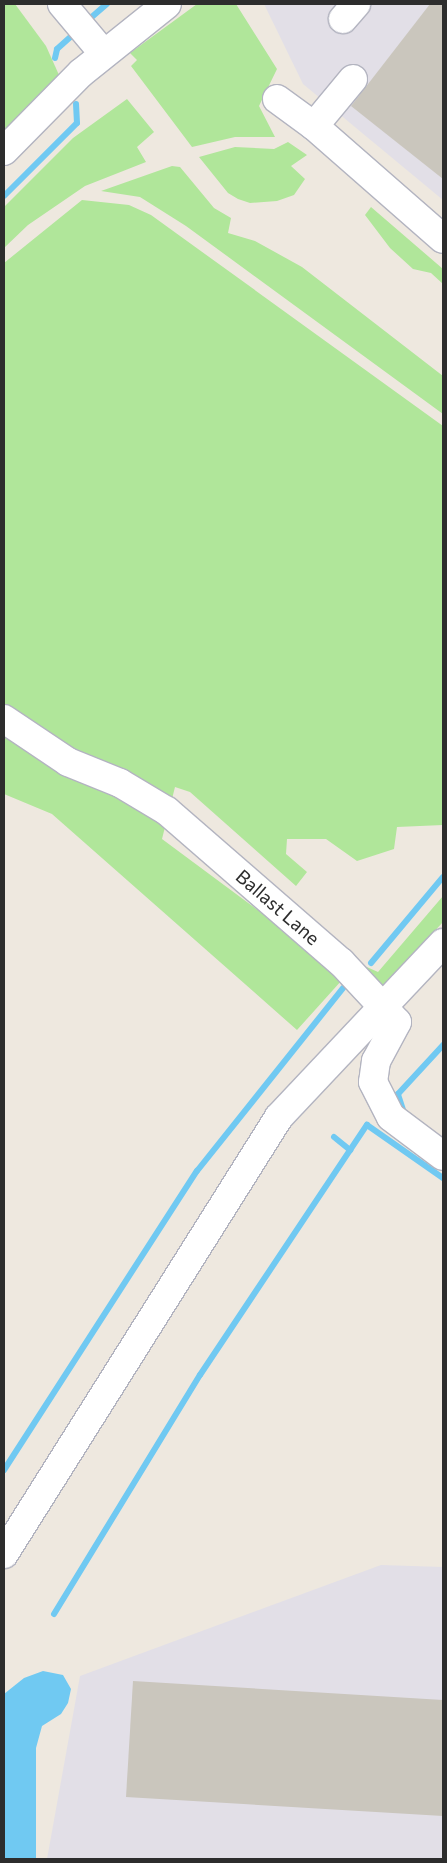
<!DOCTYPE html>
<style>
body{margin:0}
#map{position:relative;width:447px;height:1863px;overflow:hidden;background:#eee8df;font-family:Commissioner,sans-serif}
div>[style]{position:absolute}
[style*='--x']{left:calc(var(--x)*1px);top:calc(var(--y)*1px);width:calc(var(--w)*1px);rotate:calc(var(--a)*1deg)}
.industrial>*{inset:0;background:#e2dfe7}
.green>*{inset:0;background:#b0e69a}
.water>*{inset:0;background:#70c9f2}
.stream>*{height:6px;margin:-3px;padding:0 3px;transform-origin:3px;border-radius:3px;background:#70c9f2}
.building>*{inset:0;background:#cac6bd}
.roads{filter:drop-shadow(1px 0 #b3b4c0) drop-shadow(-1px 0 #b3b4c0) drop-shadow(0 1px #b3b4c0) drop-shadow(0 -1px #b3b4c0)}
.minor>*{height:28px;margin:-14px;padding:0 14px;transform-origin:14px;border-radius:14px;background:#fff}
span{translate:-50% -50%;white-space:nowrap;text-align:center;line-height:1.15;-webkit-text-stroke:4px #fff;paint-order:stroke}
.street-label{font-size:19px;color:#2d2d2d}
.frame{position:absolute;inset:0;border:5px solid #2d2d2d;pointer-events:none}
</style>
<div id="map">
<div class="industrial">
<i style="clip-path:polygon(264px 4px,443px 4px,443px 200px,303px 84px)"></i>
<i style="clip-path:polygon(381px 1565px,443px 1567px,443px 1859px,47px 1859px,80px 1676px)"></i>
</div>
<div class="green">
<i style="clip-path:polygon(4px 4px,15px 4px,46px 46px,59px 75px,4px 136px)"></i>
<i style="clip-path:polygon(197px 4px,236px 4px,277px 69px,259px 106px,275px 137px,235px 137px,192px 147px,131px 66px,137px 60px,130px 53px)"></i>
<i style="clip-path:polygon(127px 99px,154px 132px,137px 147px,146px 162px,85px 186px,28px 225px,4px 248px,4px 207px,73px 138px)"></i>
<i style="clip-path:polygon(288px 142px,307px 155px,291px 166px,305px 179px,294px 195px,277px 201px,250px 203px,238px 199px,228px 193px,199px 157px,235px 147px,274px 149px)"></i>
<i style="clip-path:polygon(172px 166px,180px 167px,214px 208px,231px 218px,228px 233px,255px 241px,302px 267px,443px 376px,443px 414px,186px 226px,140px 197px,101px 191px)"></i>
<i style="clip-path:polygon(82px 200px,129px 205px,151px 215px,443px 426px,443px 825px,397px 827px,394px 849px,357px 861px,326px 839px,287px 839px,286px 854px,307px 872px,296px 886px,190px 792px,175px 787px,162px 839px,324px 959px,342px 980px,297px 1030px,52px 814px,4px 794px,4px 263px)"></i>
<i style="clip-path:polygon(371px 207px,443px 269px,443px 284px,431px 273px,413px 269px,390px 248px,365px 215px)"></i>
<i style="clip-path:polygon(443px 896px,443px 922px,378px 992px,360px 964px,378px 972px)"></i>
</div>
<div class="water">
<i style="clip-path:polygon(43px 1671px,63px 1675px,71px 1689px,68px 1703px,61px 1714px,42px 1726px,36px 1748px,36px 1858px,4px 1859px,4px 1694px,24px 1678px)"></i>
</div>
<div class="stream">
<i style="--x:86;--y:22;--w:28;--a:-41"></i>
<i style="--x:55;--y:58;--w:9;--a:-77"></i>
<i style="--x:57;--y:49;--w:27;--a:-42"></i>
<i style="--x:4;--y:196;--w:103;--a:-45"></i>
<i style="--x:77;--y:123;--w:19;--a:-93"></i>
<i style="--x:371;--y:963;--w:112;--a:-50.1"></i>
<i style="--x:405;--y:1116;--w:23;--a:-108"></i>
<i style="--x:398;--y:1094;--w:67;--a:-47.4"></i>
<i style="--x:334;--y:1137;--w:21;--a:39"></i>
<i style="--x:4;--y:1470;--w:356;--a:-57.2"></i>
<i style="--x:197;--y:1171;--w:234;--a:-51.4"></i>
<i style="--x:54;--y:1614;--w:280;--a:-58.6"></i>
<i style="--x:200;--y:1375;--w:301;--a:-56.3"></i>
<i style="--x:367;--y:1125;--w:93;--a:34.9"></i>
</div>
<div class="building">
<i style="clip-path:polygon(430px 4px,443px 4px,443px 179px,351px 106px)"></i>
<i style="clip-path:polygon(133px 1681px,443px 1700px,443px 1816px,126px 1797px)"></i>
</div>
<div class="roads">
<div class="minor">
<i style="--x:62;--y:4;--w:65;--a:50"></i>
<i style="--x:343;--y:19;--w:20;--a:-49"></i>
<i style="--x:277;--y:99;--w:46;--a:36.1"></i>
<i style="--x:314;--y:126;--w:171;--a:41.2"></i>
<i style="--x:314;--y:126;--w:61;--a:-50.3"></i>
<i style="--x:4;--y:151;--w:110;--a:-45.4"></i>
<i style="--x:81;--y:73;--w:110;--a:-38.7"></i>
<i style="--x:4;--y:719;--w:77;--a:33.9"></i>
<i style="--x:68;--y:762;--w:56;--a:22"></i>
<i style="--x:120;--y:783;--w:55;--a:30.8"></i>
<i style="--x:167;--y:811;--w:230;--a:41"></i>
<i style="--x:341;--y:962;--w:82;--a:47"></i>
<i style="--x:397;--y:1022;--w:44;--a:118.3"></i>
<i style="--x:376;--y:1061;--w:21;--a:98"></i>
<i style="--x:373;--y:1082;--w:39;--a:63"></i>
<i style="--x:391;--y:1117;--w:65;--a:36.9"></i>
<i style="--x:4;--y:1554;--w:516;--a:-57.82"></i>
<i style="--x:279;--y:1117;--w:239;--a:-46.7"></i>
</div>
</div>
<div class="street-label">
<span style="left:278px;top:907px;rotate:41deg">Ballast Lane</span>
</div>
<div class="frame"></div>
</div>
